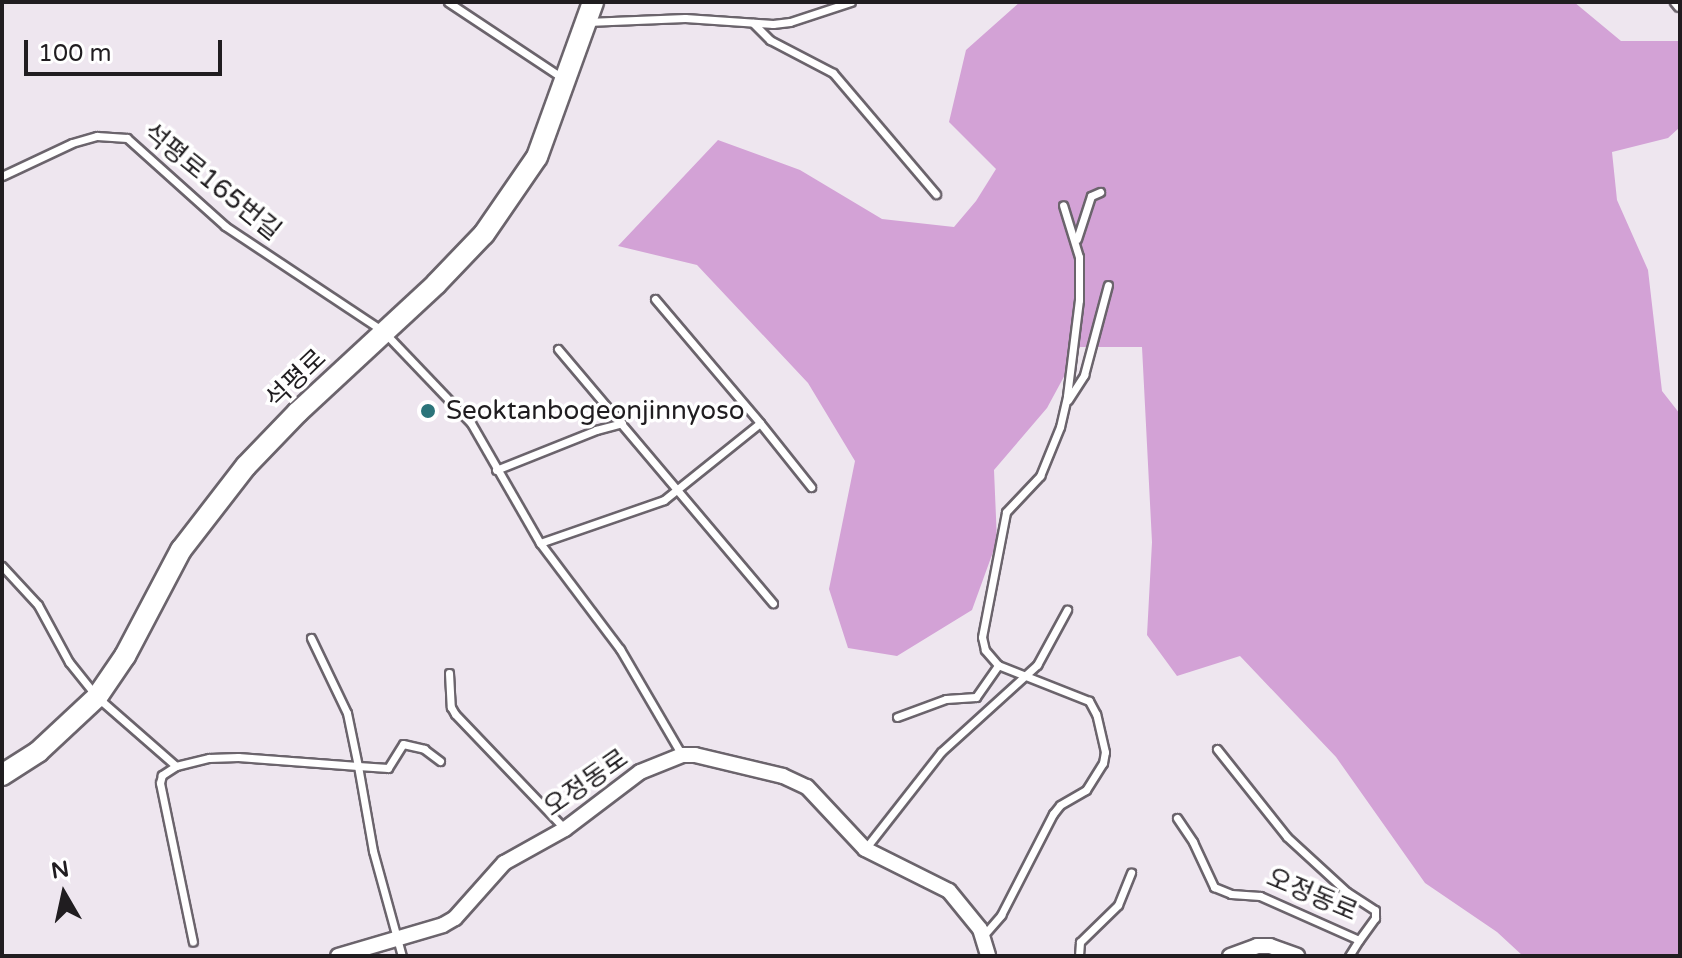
<!DOCTYPE html>
<meta charset="utf-8">
<style>
body{margin:0}
#map{position:relative;width:1682px;height:958px;overflow:hidden;background:#eee6ef;font-family:"Varela Round","Noto Sans KR",sans-serif}
div>[style]{position:absolute}
[style*='--x']{left:calc(var(--x)*1px);top:calc(var(--y)*1px);width:calc(var(--w)*1px);rotate:calc(var(--a)*1deg)}
.green>*{inset:0;background:#d3a2d6}
.roads{filter:drop-shadow(2px 0 #6b646c) drop-shadow(-2px 0 #6b646c) drop-shadow(0 2px #6b646c) drop-shadow(0 -2px #6b646c)}
.lane>*{height:7px;margin:-3.5px;padding:0 3.5px;transform-origin:3.5px;border-radius:3.5px;background:#fff}
.street>*{height:14px;margin:-7px;padding:0 7px;transform-origin:7px;border-radius:7px;background:#fff}
.secondary>*{height:20px;margin:-10px;padding:0 10px;transform-origin:10px;border-radius:10px;background:#fff}
.dots>*{width:22px;height:22px;translate:-50% -50%;box-sizing:border-box;border:4px solid #fff;border-radius:50%}
span{translate:-50% -50%;white-space:nowrap;text-align:center;line-height:1.15;-webkit-text-stroke:7px #fff;paint-order:stroke}
.street-label{font-size:26px;color:#201d20}
.poi-label{font-size:26px;color:#201d20}
.left{translate:0 -50%;text-align:left}
.frame{position:absolute;inset:0;border:4px solid #201d20;pointer-events:none}
.north{position:absolute;left:24px;top:854px;width:80px;height:80px;-webkit-text-stroke:6px #fff;paint-order:stroke;rotate:351deg;font-size:22px;font-weight:700;line-height:32px;text-align:center;color:#201d20}
.north::after{content:'';display:block;margin:auto;width:28px;height:36px;background:#201d20;clip-path:polygon(50% 0,100% 100%,50% 72%,0 100%)}
.scale{position:absolute;left:24px;top:40px;width:198px;height:36px;box-sizing:border-box;border:4px solid #201d20;border-top:0;padding-left:10px;font-size:24px;line-height:28px;white-space:nowrap;color:#201d20;-webkit-text-stroke:6px #fff;paint-order:stroke}
</style>
<div id="map">
<div class="green">
<i style="clip-path:polygon(1020px 2px,1574px 2px,1621px 41px,1680px 41px,1680px 127px,1668px 138px,1612px 152px,1617px 200px,1648px 270px,1662px 391px,1680px 414px,1680px 956px,1523px 956px,1497px 932px,1425px 883px,1336px 757px,1240px 656px,1177px 676px,1147px 635px,1152px 542px,1142px 347px,1080px 347px,1047px 408px,994px 470px,997px 541px,972px 610px,897px 656px,848px 648px,829px 589px,855px 461px,808px 383px,697px 265px,618px 246px,718px 140px,800px 170px,882px 219px,954px 227px,976px 201px,996px 169px,949px 122px,966px 50px)"></i>
</div>
<div class="roads">
<div class="lane">
<i style="--x:448;--y:2;--w:139;--a:33.6"></i>
<i style="--x:1674;--y:2;--w:6;--a:51"></i>
<i style="--x:587;--y:22;--w:98;--a:-2.3"></i>
<i style="--x:685;--y:18;--w:88;--a:3.9"></i>
<i style="--x:773;--y:24;--w:17;--a:-7"></i>
<i style="--x:790;--y:22;--w:64;--a:-18.2"></i>
<i style="--x:753;--y:23;--w:24;--a:45"></i>
<i style="--x:770;--y:40;--w:71;--a:27.6"></i>
<i style="--x:833;--y:73;--w:159;--a:49.6"></i>
<i style="--x:2;--y:176;--w:77;--a:-25.2"></i>
<i style="--x:72;--y:143;--w:26;--a:-16"></i>
<i style="--x:97;--y:136;--w:30;--a:4"></i>
<i style="--x:127;--y:138;--w:132;--a:41.9"></i>
<i style="--x:225;--y:226;--w:190;--a:33.6"></i>
<i style="--x:383;--y:331;--w:127;--a:46.3"></i>
<i style="--x:471;--y:423;--w:138;--a:60.1"></i>
<i style="--x:540;--y:543;--w:133;--a:53"></i>
<i style="--x:620;--y:649;--w:123;--a:59.7"></i>
<i style="--x:1077;--y:239;--w:45;--a:-72"></i>
<i style="--x:1091;--y:196;--w:10;--a:-24"></i>
<i style="--x:655;--y:299;--w:162;--a:49.7"></i>
<i style="--x:558;--y:349;--w:333;--a:49.8"></i>
<i style="--x:1068;--y:400;--w:30;--a:-57"></i>
<i style="--x:1084;--y:375;--w:93;--a:-75.1"></i>
<i style="--x:496;--y:470;--w:108;--a:-21.8"></i>
<i style="--x:596;--y:430;--w:27;--a:-15"></i>
<i style="--x:540;--y:543;--w:131;--a:-19.1"></i>
<i style="--x:664;--y:500;--w:123;--a:-38.7"></i>
<i style="--x:760;--y:423;--w:82;--a:51.4"></i>
<i style="--x:2;--y:566;--w:53;--a:47.3"></i>
<i style="--x:38;--y:605;--w:65;--a:61.5"></i>
<i style="--x:69;--y:662;--w:45;--a:51.3"></i>
<i style="--x:97;--y:697;--w:105;--a:41.1"></i>
<i style="--x:176;--y:766;--w:34;--a:-14"></i>
<i style="--x:209;--y:758;--w:29;--a:-2"></i>
<i style="--x:238;--y:757;--w:120;--a:4.3"></i>
<i style="--x:358;--y:766;--w:86;--a:80"></i>
<i style="--x:373;--y:851;--w:109;--a:74.6"></i>
<i style="--x:311;--y:638;--w:83;--a:64.4"></i>
<i style="--x:347;--y:713;--w:54;--a:78.3"></i>
<i style="--x:358;--y:766;--w:30;--a:4"></i>
<i style="--x:388;--y:768;--w:28;--a:-58"></i>
<i style="--x:403;--y:744;--w:22;--a:13"></i>
<i style="--x:424;--y:749;--w:20;--a:37"></i>
<i style="--x:449;--y:673;--w:34;--a:87"></i>
<i style="--x:451;--y:707;--w:8;--a:60"></i>
<i style="--x:455;--y:714;--w:159;--a:46.3"></i>
<i style="--x:897;--y:717;--w:52;--a:-20.2"></i>
<i style="--x:946;--y:699;--w:30;--a:-4"></i>
<i style="--x:976;--y:697;--w:39;--a:-55"></i>
<i style="--x:1217;--y:749;--w:112;--a:51.5"></i>
<i style="--x:1287;--y:837;--w:81;--a:42.5"></i>
<i style="--x:1347;--y:892;--w:33;--a:33"></i>
<i style="--x:1375;--y:910;--w:8;--a:90"></i>
<i style="--x:1375;--y:918;--w:27;--a:126"></i>
<i style="--x:176;--y:766;--w:17;--a:147"></i>
<i style="--x:162;--y:775;--w:8;--a:104"></i>
<i style="--x:160;--y:783;--w:162;--a:78.3"></i>
<i style="--x:1177;--y:818;--w:29;--a:56"></i>
<i style="--x:1193;--y:842;--w:50;--a:65"></i>
<i style="--x:1214;--y:887;--w:18;--a:22"></i>
<i style="--x:1231;--y:894;--w:29;--a:4"></i>
<i style="--x:1260;--y:896;--w:108;--a:24"></i>
<i style="--x:1359;--y:940;--w:19;--a:122"></i>
<i style="--x:865;--y:849;--w:123;--a:-51.9"></i>
<i style="--x:941;--y:752;--w:130;--a:-42.2"></i>
<i style="--x:1037;--y:665;--w:63;--a:-61.4"></i>
<i style="--x:983;--y:936;--w:28;--a:-49"></i>
<i style="--x:1001;--y:915;--w:114;--a:-62.8"></i>
<i style="--x:1053;--y:814;--w:11;--a:-52"></i>
<i style="--x:1060;--y:805;--w:30;--a:-30"></i>
<i style="--x:1086;--y:790;--w:32;--a:-58"></i>
<i style="--x:1103;--y:763;--w:11;--a:-80"></i>
<i style="--x:1105;--y:752;--w:39;--a:-103"></i>
<i style="--x:1096;--y:714;--w:15;--a:-118"></i>
<i style="--x:1089;--y:701;--w:98;--a:-158.4"></i>
<i style="--x:998;--y:665;--w:20;--a:-131"></i>
<i style="--x:985;--y:650;--w:13;--a:-103"></i>
<i style="--x:982;--y:637;--w:127;--a:-79.1"></i>
<i style="--x:1006;--y:512;--w:50;--a:-46.6"></i>
<i style="--x:1040;--y:476;--w:53;--a:-67.8"></i>
<i style="--x:1060;--y:427;--w:32;--a:-77"></i>
<i style="--x:1067;--y:396;--w:97;--a:-82.9"></i>
<i style="--x:1079;--y:300;--w:43;--a:-90"></i>
<i style="--x:1079;--y:257;--w:54;--a:-107.1"></i>
<i style="--x:1079;--y:956;--w:14;--a:-86"></i>
<i style="--x:1080;--y:942;--w:53;--a:-44.2"></i>
<i style="--x:1118;--y:905;--w:35;--a:-68"></i>
</div>
<div class="street">
<i style="--x:338;--y:956;--w:109;--a:-16.4"></i>
<i style="--x:443;--y:925;--w:14;--a:-30"></i>
<i style="--x:455;--y:918;--w:74;--a:-48.3"></i>
<i style="--x:504;--y:863;--w:70;--a:-29.1"></i>
<i style="--x:565;--y:829;--w:94;--a:-37.2"></i>
<i style="--x:640;--y:772;--w:45;--a:-22"></i>
<i style="--x:682;--y:755;--w:13;--a:0"></i>
<i style="--x:695;--y:755;--w:90;--a:13.4"></i>
<i style="--x:783;--y:776;--w:26;--a:25"></i>
<i style="--x:807;--y:787;--w:85;--a:46.9"></i>
<i style="--x:865;--y:849;--w:94;--a:26.6"></i>
<i style="--x:949;--y:891;--w:49;--a:50.8"></i>
<i style="--x:980;--y:929;--w:28;--a:73"></i>
<i style="--x:1230;--y:956;--w:29;--a:-20"></i>
<i style="--x:1257;--y:946;--w:13;--a:0"></i>
<i style="--x:1270;--y:946;--w:29;--a:20"></i>
</div>
<div class="secondary">
<i style="--x:2;--y:775;--w:43;--a:-32.6"></i>
<i style="--x:38;--y:752;--w:81;--a:-43"></i>
<i style="--x:97;--y:697;--w:50;--a:-55.7"></i>
<i style="--x:125;--y:656;--w:120;--a:-62.2"></i>
<i style="--x:181;--y:550;--w:106;--a:-52.3"></i>
<i style="--x:246;--y:466;--w:75;--a:-46.1"></i>
<i style="--x:298;--y:412;--w:188;--a:-42.8"></i>
<i style="--x:436;--y:284;--w:69;--a:-46.2"></i>
<i style="--x:484;--y:234;--w:93;--a:-55.5"></i>
<i style="--x:537;--y:157;--w:165;--a:-70.1"></i>
</div>
</div>
<div class="dots">
<i style="left:428px;top:411px;background:#2b747a"></i>
</div>
<div class="street-label">
<span style="left:212px;top:182px;rotate:39deg">석평로165번길</span>
<span style="left:296px;top:379px;rotate:-44deg">석평로</span>
<span style="left:586px;top:783px;rotate:-35deg">오정동로</span>
<span style="left:1312px;top:895px;rotate:23deg">오정동로</span>
</div>
<div class="poi-label">
<span class="left" style="left:446px;top:411px">Seoktanbogeonjinnyoso</span>
</div>
<div class="frame"></div>
<div class="north">N</div>
<div class="scale">100 m</div>
</div>
